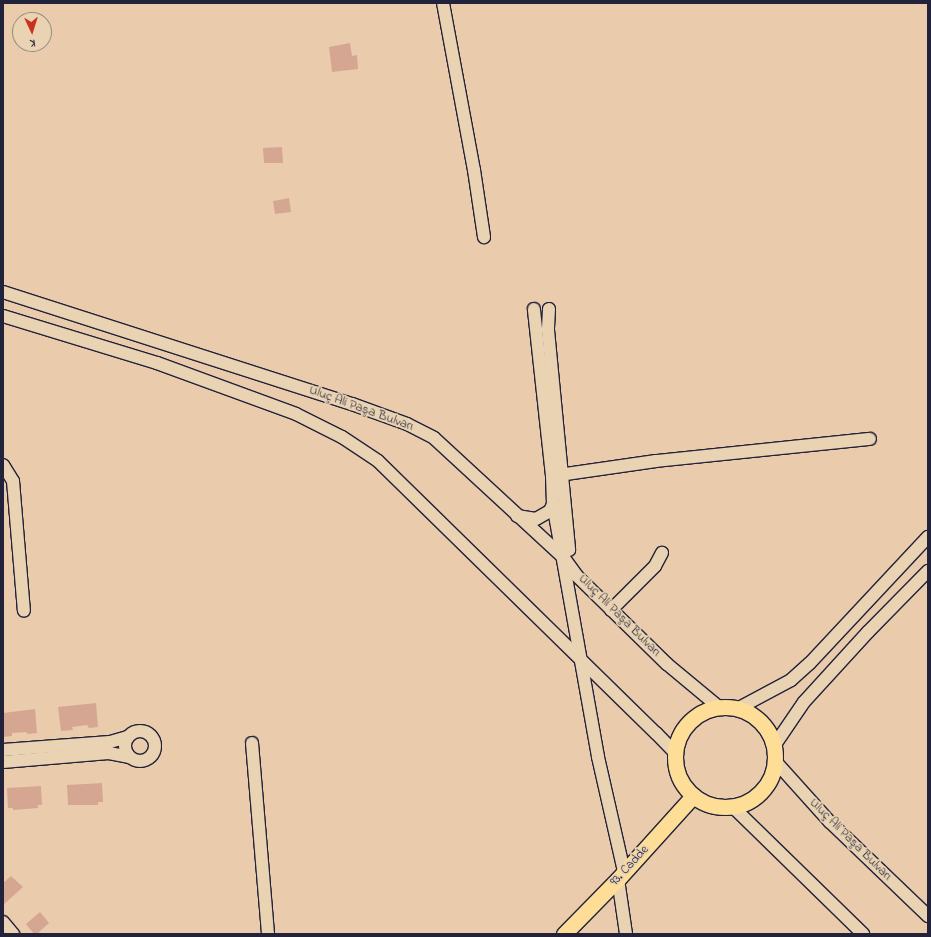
<!DOCTYPE html>
<meta charset="utf-8">
<style>
body{margin:0}
#map{position:relative;width:931px;height:937px;overflow:hidden;background:#eacbac;font-family:"Indie Flower",sans-serif}
div>[style]{position:absolute}
[style*='--x']{left:calc(var(--x)*1px);top:calc(var(--y)*1px);width:calc(var(--w)*1px);rotate:calc(var(--a)*1deg)}
.building>*{inset:0;background:#d5a793}
.roads{filter:drop-shadow(1px 0 #22223b) drop-shadow(-1px 0 #22223b) drop-shadow(0 1px #22223b) drop-shadow(0 -1px #22223b)}
.minor>*{height:12px;margin:-6px;padding:0 6px;transform-origin:6px;border-radius:6px;background:#e9d3b2}
.minor>.ring{margin:-6px;padding:0;box-sizing:content-box;background:none;border:12px solid #e9d3b2;border-radius:50%}
.major>*{height:15px;margin:-7.5px;padding:0 7.5px;transform-origin:7.5px;border-radius:7.5px;background:#fedd96}
.major>.ring{margin:-7.5px;padding:0;box-sizing:content-box;background:none;border:15px solid #fedd96;border-radius:50%}
span{translate:-50% -50%;white-space:nowrap;text-align:center;line-height:1.15;-webkit-text-stroke:3.5px #e9d3b2;paint-order:stroke}
.street-label{font-size:13px;color:#22223b}
.frame{position:absolute;inset:0;border:4px solid #22223b;pointer-events:none}
.north{position:absolute;left:12px;top:12px;width:40px;height:40px;box-sizing:border-box;background:#e9d3b2;border:1px solid #998c82;border-radius:50%;rotate:176deg;font-size:11px;font-weight:700;line-height:16px;text-align:center;color:#22223b}
.north::after{content:'';display:block;margin:auto;width:14px;height:18px;background:#c8321e;clip-path:polygon(50% 0,100% 100%,50% 72%,0 100%)}
</style>
<div id="map">
<div class="building">
<i style="clip-path:polygon(350px 43px,352px 56px,357px 55px,358px 69px,332px 72px,329px 47px)"></i>
<i style="clip-path:polygon(282px 147px,283px 163px,264px 163px,263px 148px)"></i>
<i style="clip-path:polygon(289px 198px,291px 212px,275px 214px,273px 201px)"></i>
<i style="clip-path:polygon(96px 703px,98px 727px,89px 728px,87px 725px,72px 727px,73px 730px,61px 731px,58px 707px)"></i>
<i style="clip-path:polygon(35px 709px,37px 733px,28px 734px,26px 732px,12px 733px,12px 736px,3px 737px,3px 713px)"></i>
<i style="clip-path:polygon(102px 783px,103px 802px,98px 802px,98px 805px,68px 805px,67px 785px)"></i>
<i style="clip-path:polygon(41px 786px,42px 805px,38px 805px,38px 808px,13px 810px,13px 808px,8px 808px,7px 788px)"></i>
<i style="clip-path:polygon(11px 876px,23px 887px,3px 905px,3px 883px)"></i>
<i style="clip-path:polygon(40px 912px,49px 923px,37px 934px,34px 934px,26px 924px)"></i>
</div>
<div class="roads">
<div class="minor">
<i style="--x:443;--y:3;--w:170;--a:79.5"></i>
<i style="--x:474;--y:170;--w:68;--a:81.5"></i>
<i style="--x:3;--y:292;--w:367;--a:17.8"></i>
<i style="--x:352;--y:404;--w:59;--a:20"></i>
<i style="--x:407;--y:424;--w:30;--a:27"></i>
<i style="--x:434;--y:438;--w:177;--a:42.7"></i>
<i style="--x:564;--y:558;--w:22;--a:54"></i>
<i style="--x:577;--y:576;--w:126;--a:44.4"></i>
<i style="--x:667;--y:664;--w:69;--a:39.7"></i>
<i style="--x:549;--y:309;--w:21;--a:93"></i>
<i style="--x:548;--y:330;--w:221;--a:84.5"></i>
<i style="--x:3;--y:316;--w:161;--a:17"></i>
<i style="--x:157;--y:363;--w:148;--a:20.1"></i>
<i style="--x:296;--y:414;--w:51;--a:26.6"></i>
<i style="--x:342;--y:437;--w:43;--a:33.7"></i>
<i style="--x:378;--y:461;--w:389;--a:44.4"></i>
<i style="--x:656;--y:733;--w:28;--a:46"></i>
<i style="--x:3;--y:465;--w:19;--a:58"></i>
<i style="--x:13;--y:481;--w:130;--a:85.2"></i>
<i style="--x:552;--y:476;--w:105;--a:-8.2"></i>
<i style="--x:656;--y:461;--w:215;--a:-5.9"></i>
<i style="--x:553;--y:504;--w:257;--a:79.9"></i>
<i style="--x:598;--y:757;--w:117;--a:77.2"></i>
<i style="--x:517;--y:516;--w:19;--a:9"></i>
<i style="--x:536;--y:519;--w:16;--a:-30"></i>
<i style="--x:550;--y:511;--w:8;--a:-67"></i>
<i style="--x:553;--y:504;--w:28;--a:-92"></i>
<i style="--x:552;--y:476;--w:168;--a:-96.2"></i>
<i style="--x:611;--y:610;--w:62;--a:-45"></i>
<i style="--x:655;--y:566;--w:15;--a:-62"></i>
<i style="--x:737;--y:709;--w:61;--a:-28.2"></i>
<i style="--x:791;--y:680;--w:25;--a:-42"></i>
<i style="--x:810;--y:663;--w:173;--a:-46.9"></i>
<i class="ring" style="left:125px;top:731px;width:18px;height:18px"></i>
<i style="--x:252;--y:743;--w:192;--a:85.2"></i>
<i style="--x:774;--y:746;--w:53;--a:-55.7"></i>
<i style="--x:804;--y:702;--w:95;--a:-47.6"></i>
<i style="--x:868;--y:632;--w:86;--a:-45.5"></i>
<i style="--x:3;--y:750;--w:107;--a:-4.3"></i>
<i style="--x:110;--y:742;--w:19;--a:-16"></i>
<i style="--x:775;--y:761;--w:82;--a:48"></i>
<i style="--x:830;--y:822;--w:136;--a:43.8"></i>
<i style="--x:3;--y:762;--w:106;--a:-4.9"></i>
<i style="--x:109;--y:753;--w:21;--a:11"></i>
<i style="--x:733;--y:807;--w:182;--a:44.3"></i>
<i style="--x:618;--y:879;--w:56;--a:81.7"></i>
<i style="--x:3;--y:922;--w:16;--a:50"></i>
</div>
<div class="major">
<i class="ring" style="left:675px;top:707px;width:85px;height:85px"></i>
<i style="--x:564;--y:934;--w:77;--a:-45.5"></i>
<i style="--x:618;--y:879;--w:112;--a:-47.9"></i>
</div>
</div>
<div class="street-label">
<span style="left:361px;top:409px;rotate:20deg">Uluç Ali Paşa Bulvarı</span>
<span style="left:619px;top:616px;rotate:45deg">Uluç Ali Paşa Bulvarı</span>
<span style="left:850px;top:840px;rotate:45deg">Uluç Ali Paşa Bulvarı</span>
<span style="left:630px;top:866px;rotate:-47deg">93. Cadde</span>
</div>
<div class="frame"></div>
<div class="north">K</div>
</div>
